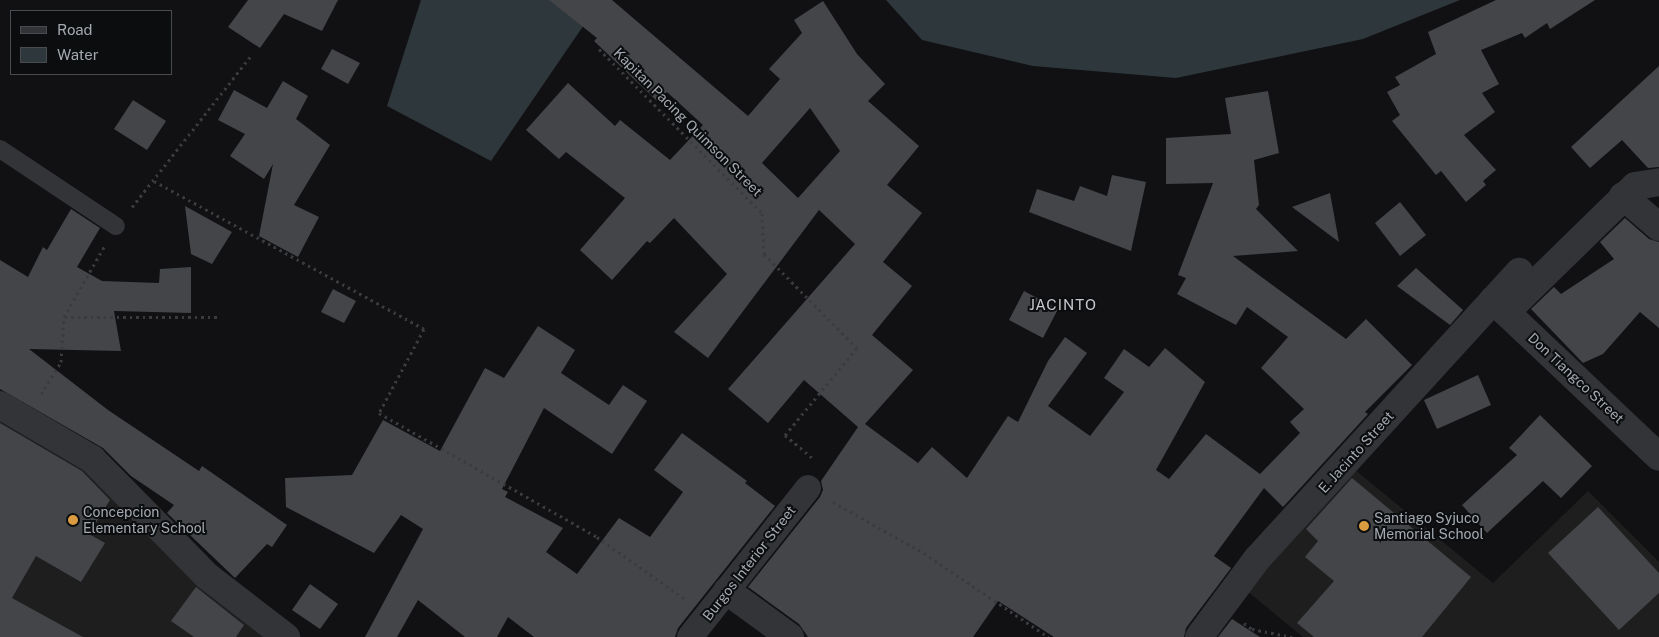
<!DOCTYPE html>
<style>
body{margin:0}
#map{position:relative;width:1659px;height:637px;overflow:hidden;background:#111113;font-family:"Public Sans",sans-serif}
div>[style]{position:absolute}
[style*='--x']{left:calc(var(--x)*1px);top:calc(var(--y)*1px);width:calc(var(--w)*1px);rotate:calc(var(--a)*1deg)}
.built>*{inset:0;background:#1e1e1f}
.water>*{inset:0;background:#2e373c}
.building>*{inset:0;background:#434548}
.path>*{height:3px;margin-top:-1.5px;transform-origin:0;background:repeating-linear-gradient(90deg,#393b3e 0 2.5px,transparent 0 6.5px)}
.service>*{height:18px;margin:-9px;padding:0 9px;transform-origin:9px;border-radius:9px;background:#333437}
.pedestrian>*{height:26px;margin:-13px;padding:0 13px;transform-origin:13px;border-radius:13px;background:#333437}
.minor>*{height:28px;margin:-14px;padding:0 14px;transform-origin:14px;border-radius:14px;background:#333437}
.dots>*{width:14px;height:14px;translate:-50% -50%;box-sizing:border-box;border:2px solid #0c0d0e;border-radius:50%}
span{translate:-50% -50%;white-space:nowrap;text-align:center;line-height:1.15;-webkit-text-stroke:4px #0c0d0e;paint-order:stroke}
.street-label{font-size:14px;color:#a4a9b2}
.poi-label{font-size:14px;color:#a4a9b2}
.left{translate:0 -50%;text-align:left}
.neighbourhood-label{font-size:15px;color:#c5c8ce;letter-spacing:1px}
.legend{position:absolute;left:10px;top:10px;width:162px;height:65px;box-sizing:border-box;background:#0c0d0e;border:1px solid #494b50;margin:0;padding:6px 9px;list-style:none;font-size:15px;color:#a4a9b2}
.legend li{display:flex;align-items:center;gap:10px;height:25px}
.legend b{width:25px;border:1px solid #494b50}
</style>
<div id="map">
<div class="built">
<i style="clip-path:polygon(0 412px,88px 463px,279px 637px,61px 637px,0 603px)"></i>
<i style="clip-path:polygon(1354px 469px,1493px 583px,1588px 491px,1659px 562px,1659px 637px,1303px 637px,1247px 591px)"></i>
</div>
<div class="water">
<i style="clip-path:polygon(421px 0,601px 0,491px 161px,387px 106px)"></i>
<i style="clip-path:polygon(886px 0,1460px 0,1363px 39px,1176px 78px,1033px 66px,922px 40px)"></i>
</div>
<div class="building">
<i style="clip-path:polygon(248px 0,338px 0,322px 31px,284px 14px,260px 48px,228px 27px)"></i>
<i style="clip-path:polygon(evenodd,549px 0,612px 0,748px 116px,780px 79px,769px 69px,802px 33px,794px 20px,823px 1px,857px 54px,885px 84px,868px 101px,919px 146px,887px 185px,922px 213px,883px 262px,912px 286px,872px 335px,913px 370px,865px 424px,918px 463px,932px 447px,967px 478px,1008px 416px,1018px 422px,1048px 361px,1065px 337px,1087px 353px,1048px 406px,1090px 436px,1124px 392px,1104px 378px,1124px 349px,1149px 367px,1165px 348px,1205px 382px,1156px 470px,1169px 479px,1206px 434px,1260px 474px,1300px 433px,1290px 422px,1304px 409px,1261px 368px,1288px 337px,1247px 307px,1236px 325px,1177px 294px,1186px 278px,1178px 275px,1213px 183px,1166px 184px,1166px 138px,1231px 134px,1225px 98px,1268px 91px,1279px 153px,1254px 160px,1259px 205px,1256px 209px,1298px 251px,1233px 256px,1346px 339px,1366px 319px,1412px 365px,1365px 412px,1368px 414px,1283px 507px,1264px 488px,1214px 556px,1231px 568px,1186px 628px,1184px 637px,1054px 637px,998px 601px,973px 637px,808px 637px,799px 624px,748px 587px,820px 497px,823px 490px,821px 481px,858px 427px,804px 380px,768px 423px,728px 389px,855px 244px,819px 210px,708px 358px,674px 332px,727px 274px,674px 218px,650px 243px,647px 241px,612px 280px,580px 250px,625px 198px,566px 152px,559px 159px,526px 130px,568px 83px,615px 126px,620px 120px,670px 160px,703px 125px,667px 92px,657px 101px,594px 41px,597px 38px,549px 0,810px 108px,840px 151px,798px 198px,762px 163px,810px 108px)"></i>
<i style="clip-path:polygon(1496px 0,1595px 0,1550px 29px,1547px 23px,1525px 38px,1522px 33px,1481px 50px,1499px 84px,1482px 93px,1495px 112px,1464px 135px,1496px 170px,1483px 181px,1486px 185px,1466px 202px,1441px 171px,1436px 175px,1392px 121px,1400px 115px,1387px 92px,1400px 85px,1395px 77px,1436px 54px,1428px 32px)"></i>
<i style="clip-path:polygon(332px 49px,360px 63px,348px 84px,321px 69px)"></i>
<i style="clip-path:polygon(1659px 66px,1659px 167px,1648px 168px,1622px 140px,1590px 168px,1571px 147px)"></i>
<i style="clip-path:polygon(283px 81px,308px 96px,296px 119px,330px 145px,294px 205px,319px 217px,298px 257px,259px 236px,273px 164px,264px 179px,230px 156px,245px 134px,218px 120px,234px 90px,267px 108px)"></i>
<i style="clip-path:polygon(133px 100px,166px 121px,147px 150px,114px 129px)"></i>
<i style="clip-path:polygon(1112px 175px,1146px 182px,1131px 251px,1029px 212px,1037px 189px,1074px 201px,1080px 186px,1107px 196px)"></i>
<i style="clip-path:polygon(1330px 193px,1339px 242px,1292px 207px)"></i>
<i style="clip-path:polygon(1400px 202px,1426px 235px,1400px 256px,1375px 223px)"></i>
<i style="clip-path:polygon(185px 206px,232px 232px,212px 264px,191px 254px)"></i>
<i style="clip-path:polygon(71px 209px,100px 228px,77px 267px,102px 281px,159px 283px,160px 269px,191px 267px,191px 313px,114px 311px,121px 351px,29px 349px,108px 410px,199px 471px,202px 466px,287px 525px,272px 547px,267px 544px,235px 578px,167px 513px,174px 505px,131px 476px,103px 448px,0 389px,0 260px,28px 277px,43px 247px,47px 250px)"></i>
<i style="clip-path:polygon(1625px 218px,1649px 239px,1659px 242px,1659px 328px,1640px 312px,1603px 354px,1583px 363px,1531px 309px,1554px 287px,1561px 294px,1614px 259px,1600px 242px)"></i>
<i style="clip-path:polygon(1416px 268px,1463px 310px,1450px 325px,1397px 286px)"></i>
<i style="clip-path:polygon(333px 289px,356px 301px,344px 323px,321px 312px)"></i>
<i style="clip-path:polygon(1024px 291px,1058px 309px,1043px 338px,1009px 320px)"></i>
<i style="clip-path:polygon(538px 326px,575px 350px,561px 373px,609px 405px,623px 385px,647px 401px,612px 454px,544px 408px,502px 489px,508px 492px,505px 497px,563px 528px,546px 552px,577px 574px,619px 518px,650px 537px,683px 492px,654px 470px,682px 433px,747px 481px,745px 483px,775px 506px,678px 628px,675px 637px,534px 637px,508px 617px,497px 637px,465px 637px,418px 600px,397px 637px,365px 637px,423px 529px,401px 515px,374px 553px,286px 507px,285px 478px,352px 475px,383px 420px,440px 451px,485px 368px,504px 378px)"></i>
<i style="clip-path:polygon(1478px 375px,1491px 405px,1437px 429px,1424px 400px)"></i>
<i style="clip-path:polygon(1540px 415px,1592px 466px,1561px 498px,1543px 481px,1487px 533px,1462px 505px,1517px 455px,1509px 448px)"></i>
<i style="clip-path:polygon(0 423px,82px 471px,110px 500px,89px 534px,105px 543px,81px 582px,36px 556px,12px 598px,83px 637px,0 637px)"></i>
<i style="clip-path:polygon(1352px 478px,1471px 577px,1422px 637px,1314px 637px,1297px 623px,1334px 581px,1305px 557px,1318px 541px,1306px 529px)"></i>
<i style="clip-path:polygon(1598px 507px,1659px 573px,1659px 593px,1619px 630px,1548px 553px)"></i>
<i style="clip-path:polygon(310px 584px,338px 604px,320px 629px,292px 610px)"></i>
<i style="clip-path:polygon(196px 587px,244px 625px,236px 637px,194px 637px,171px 621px)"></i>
<i style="clip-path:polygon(1232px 619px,1260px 637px,1218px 637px)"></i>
</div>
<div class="path">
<i style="--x:599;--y:49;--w:231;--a:45.2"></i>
<i style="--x:762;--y:213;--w:41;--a:87.2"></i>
<i style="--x:764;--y:254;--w:132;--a:45.3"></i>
<i style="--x:857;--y:348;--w:113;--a:129.6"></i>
<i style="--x:785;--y:435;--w:38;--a:40"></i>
<i style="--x:154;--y:181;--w:308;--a:28.7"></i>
<i style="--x:424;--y:329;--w:95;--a:118.2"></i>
<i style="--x:379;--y:413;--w:251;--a:29.6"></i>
<i style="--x:597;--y:537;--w:108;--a:35.2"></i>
<i style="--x:132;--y:207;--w:192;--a:-51.8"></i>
<i style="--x:65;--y:317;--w:156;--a:0"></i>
<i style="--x:41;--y:394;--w:38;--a:-58"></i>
<i style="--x:61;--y:362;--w:45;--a:-86.2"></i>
<i style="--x:64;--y:317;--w:81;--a:-60.3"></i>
<i style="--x:833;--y:502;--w:104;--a:29.3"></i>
<i style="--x:924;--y:553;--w:150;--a:34.1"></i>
<i style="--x:1244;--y:623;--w:10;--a:37"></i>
<i style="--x:1252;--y:629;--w:41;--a:11.3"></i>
</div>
<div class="service">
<i style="--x:0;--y:149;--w:139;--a:33.6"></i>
</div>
<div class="pedestrian">
<i style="--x:690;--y:637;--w:190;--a:-51.6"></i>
</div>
<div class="minor">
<i style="--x:1623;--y:196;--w:48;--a:40.7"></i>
<i style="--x:1493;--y:300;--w:228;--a:43.4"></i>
<i style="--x:1506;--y:312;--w:180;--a:-44.3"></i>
<i style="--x:1635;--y:186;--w:24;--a:-9"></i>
<i style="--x:0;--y:405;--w:107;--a:30.4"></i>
<i style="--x:92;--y:459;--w:164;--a:45.5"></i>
<i style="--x:207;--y:576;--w:100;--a:37.7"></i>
<i style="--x:727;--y:591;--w:78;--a:36.1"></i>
<i style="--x:1199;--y:637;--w:97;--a:-53.4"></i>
<i style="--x:1257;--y:559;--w:389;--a:-47.6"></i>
</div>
<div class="dots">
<i style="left:73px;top:520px;background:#db9b41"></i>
<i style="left:1364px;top:526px;background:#db9b41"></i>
</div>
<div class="street-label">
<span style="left:688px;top:122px;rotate:45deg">Kapitan Pacing Quimson Street</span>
<span style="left:1576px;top:378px;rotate:43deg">Don Tiangco Street</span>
<span style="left:1356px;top:452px;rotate:-48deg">E. Jacinto Street</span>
<span style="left:749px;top:563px;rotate:-52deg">Burgos Interior Street</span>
</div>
<div class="poi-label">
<span class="left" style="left:83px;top:520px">Concepcion<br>Elementary School</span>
<span class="left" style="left:1374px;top:526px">Santiago Syjuco<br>Memorial School</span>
</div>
<div class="neighbourhood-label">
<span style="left:1063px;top:305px">JACINTO</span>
</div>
<ul class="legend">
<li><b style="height:6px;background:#333437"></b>Road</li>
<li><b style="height:14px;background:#2e373c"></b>Water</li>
</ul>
</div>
